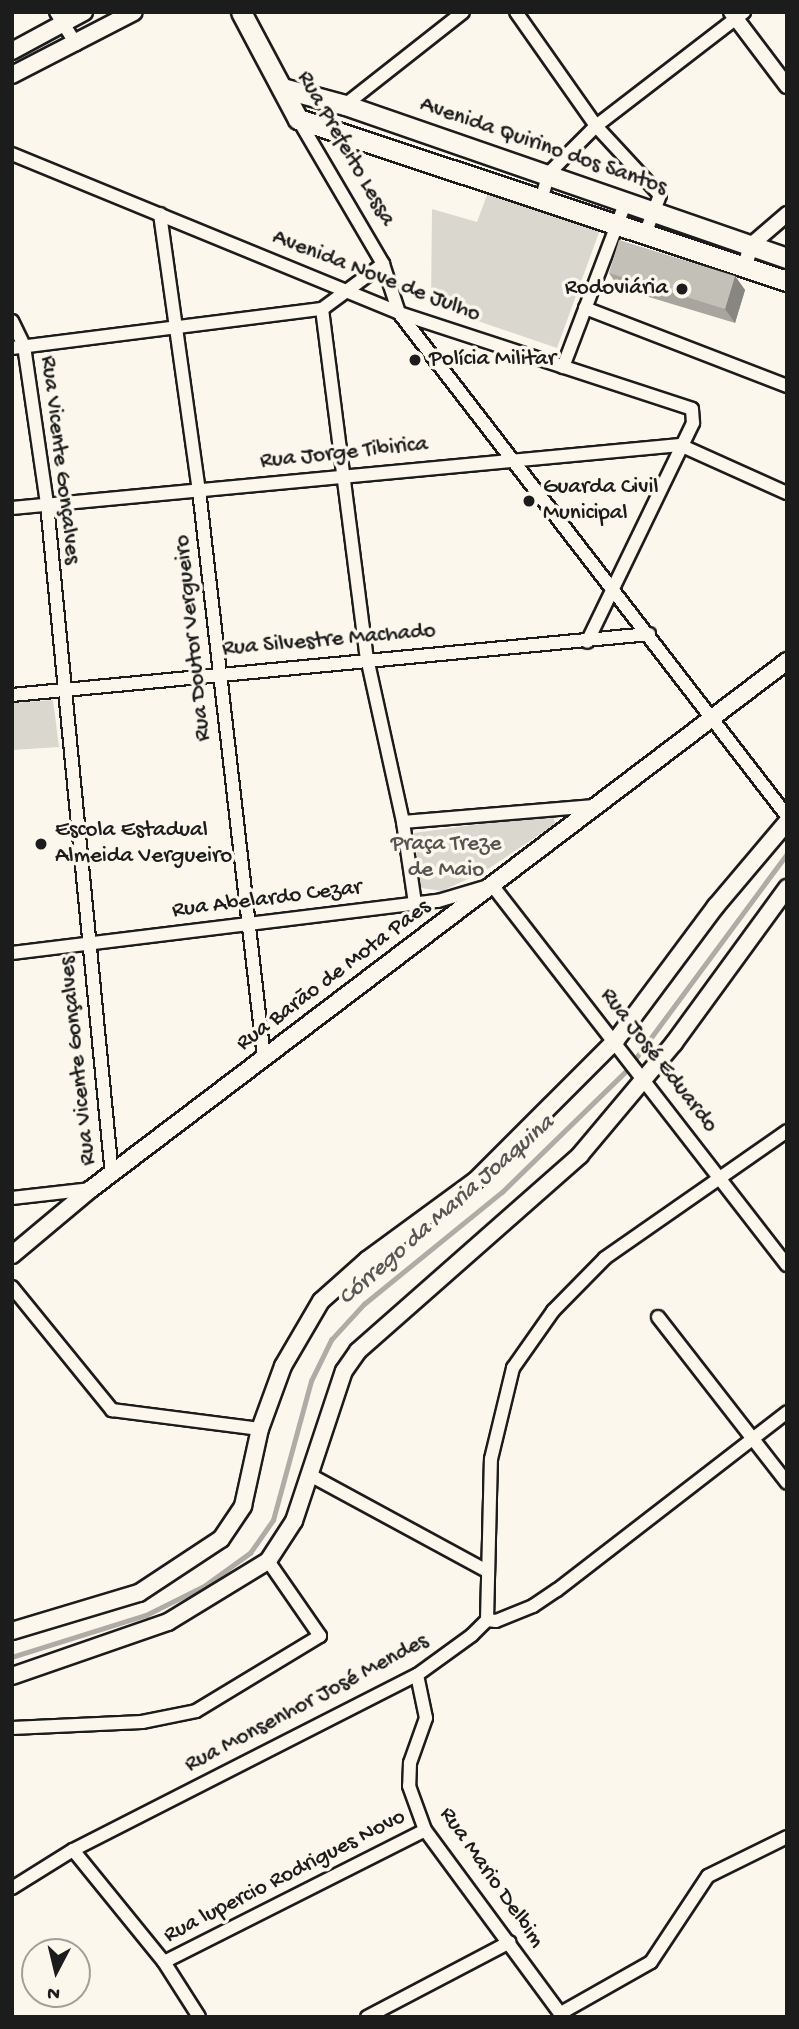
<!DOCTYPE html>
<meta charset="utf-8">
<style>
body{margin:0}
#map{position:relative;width:799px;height:2029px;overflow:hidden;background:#fbf7ec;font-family:"Gochi Hand",sans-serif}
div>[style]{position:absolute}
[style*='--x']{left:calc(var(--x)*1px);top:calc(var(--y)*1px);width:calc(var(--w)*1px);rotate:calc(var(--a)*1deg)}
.green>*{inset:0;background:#dad7ce}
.stream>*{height:4.5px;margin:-2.25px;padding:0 2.25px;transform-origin:2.25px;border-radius:2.25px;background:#afaca5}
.roads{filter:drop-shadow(2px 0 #1c1c1c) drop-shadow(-2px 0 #1c1c1c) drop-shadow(0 2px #1c1c1c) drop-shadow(0 -2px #1c1c1c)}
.minor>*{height:12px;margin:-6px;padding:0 6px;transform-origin:6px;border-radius:6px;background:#fbf7ec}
.tertiary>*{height:14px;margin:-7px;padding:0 7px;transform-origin:7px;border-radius:7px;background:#fbf7ec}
.secondary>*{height:16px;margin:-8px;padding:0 8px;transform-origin:8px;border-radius:8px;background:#fbf7ec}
.primary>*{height:19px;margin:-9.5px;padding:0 9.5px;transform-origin:9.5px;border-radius:9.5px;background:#fbf7ec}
.wall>*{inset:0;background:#a8a59e}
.shaded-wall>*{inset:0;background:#888681}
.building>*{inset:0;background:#c3c0b8}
.dots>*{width:19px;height:19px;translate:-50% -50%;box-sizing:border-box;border:4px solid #fbf7ec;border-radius:50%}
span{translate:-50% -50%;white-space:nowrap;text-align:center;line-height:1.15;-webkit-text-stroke:7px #fbf7ec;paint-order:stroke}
.street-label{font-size:23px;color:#1c1c1c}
.poi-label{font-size:23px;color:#1c1c1c}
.right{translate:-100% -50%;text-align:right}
.left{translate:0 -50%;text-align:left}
.park-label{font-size:23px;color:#555451}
.water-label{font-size:24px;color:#575653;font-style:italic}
.frame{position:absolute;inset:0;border:14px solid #1c1c1c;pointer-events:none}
.north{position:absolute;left:21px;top:1938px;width:70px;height:70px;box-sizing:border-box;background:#fbf7ec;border:2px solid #a29f99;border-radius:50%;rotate:187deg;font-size:19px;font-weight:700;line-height:28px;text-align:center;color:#1c1c1c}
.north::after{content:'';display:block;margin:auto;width:24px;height:32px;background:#1c1c1c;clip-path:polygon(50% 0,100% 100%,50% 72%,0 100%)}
</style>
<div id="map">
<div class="green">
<i style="clip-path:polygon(490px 187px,601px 227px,557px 348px,431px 305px,432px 209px,477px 222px)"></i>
<i style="clip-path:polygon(53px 700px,59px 747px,12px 750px,12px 703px)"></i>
<i style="clip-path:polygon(553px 814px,555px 824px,485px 871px,442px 891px,421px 888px,414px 833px)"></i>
</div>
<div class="stream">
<i style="--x:12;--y:1657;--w:140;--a:-17.4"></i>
<i style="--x:146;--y:1615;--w:65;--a:-26.6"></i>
<i style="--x:204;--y:1586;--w:57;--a:-35.7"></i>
<i style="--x:250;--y:1553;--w:40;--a:-55.1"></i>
<i style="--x:273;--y:1520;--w:144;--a:-74.7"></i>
<i style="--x:311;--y:1381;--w:46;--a:-64"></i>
<i style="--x:331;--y:1340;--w:49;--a:-47.5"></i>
<i style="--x:364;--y:1304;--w:178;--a:-39.1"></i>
<i style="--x:502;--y:1192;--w:175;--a:-44.3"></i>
<i style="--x:627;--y:1070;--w:269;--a:-53.5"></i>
</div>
<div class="roads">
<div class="minor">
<i style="--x:56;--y:12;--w:38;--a:58"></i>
<i style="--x:516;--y:12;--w:139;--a:54.9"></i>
<i style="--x:596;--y:126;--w:94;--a:47.2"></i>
<i style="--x:660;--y:195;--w:40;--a:111"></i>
<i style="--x:345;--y:105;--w:150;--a:-38.2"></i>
<i style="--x:298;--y:119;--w:168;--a:59.6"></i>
<i style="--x:383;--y:264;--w:52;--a:71.9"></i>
<i style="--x:399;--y:313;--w:635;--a:52.35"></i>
<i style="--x:12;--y:154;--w:418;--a:22.3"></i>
<i style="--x:399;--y:313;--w:308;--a:18.1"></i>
<i style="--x:692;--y:409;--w:14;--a:86"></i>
<i style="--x:693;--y:423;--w:243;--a:115.8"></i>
<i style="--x:542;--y:197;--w:25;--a:-74"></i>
<i style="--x:549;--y:173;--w:66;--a:-45"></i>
<i style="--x:596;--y:126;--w:187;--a:-37.6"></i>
<i style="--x:160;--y:214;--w:279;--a:82"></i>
<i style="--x:199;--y:490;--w:572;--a:83.47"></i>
<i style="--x:585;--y:308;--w:217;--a:21.1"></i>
<i style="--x:322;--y:309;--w:352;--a:82.7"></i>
<i style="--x:367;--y:658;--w:168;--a:77.6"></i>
<i style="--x:403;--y:822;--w:82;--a:81.6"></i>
<i style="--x:12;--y:321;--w:28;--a:64"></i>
<i style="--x:24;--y:346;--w:160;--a:81.7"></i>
<i style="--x:47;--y:504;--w:674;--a:84.47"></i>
<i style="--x:12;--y:348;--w:312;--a:-7.2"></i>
<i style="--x:322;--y:309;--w:76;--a:-36.4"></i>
<i style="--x:563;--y:367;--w:178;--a:-69.2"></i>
<i style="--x:12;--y:508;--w:671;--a:-5.39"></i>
<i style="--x:680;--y:445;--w:117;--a:24.2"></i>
<i style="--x:12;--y:695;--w:640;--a:-5.47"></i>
<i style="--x:403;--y:822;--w:192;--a:-4.8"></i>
<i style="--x:12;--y:953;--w:429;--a:-7"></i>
<i style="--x:438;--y:901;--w:56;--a:-16.5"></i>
<i style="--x:492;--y:885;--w:481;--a:52.2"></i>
<i style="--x:12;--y:1198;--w:80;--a:-6.5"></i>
<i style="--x:12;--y:1287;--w:159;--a:50.9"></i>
<i style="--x:112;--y:1410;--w:149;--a:7.3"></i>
<i style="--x:658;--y:1317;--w:210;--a:52.1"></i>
<i style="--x:310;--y:1475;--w:199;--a:28.5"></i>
<i style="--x:487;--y:1620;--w:9;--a:6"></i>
<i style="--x:496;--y:1621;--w:40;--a:-22"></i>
<i style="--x:533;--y:1606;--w:29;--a:-34"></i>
<i style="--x:557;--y:1590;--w:291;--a:-37.7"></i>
<i style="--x:417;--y:1675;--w:44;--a:78.2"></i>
<i style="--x:426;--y:1718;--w:48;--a:109.6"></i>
<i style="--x:410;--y:1763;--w:23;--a:92"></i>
<i style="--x:409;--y:1786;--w:47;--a:70"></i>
<i style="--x:425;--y:1830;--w:232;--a:53.6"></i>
<i style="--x:12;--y:1728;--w:130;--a:-2.6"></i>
<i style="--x:142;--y:1722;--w:55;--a:-11.5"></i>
<i style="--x:196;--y:1711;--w:145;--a:-31.2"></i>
<i style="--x:320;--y:1636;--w:91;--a:-124.7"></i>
<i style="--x:73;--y:1850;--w:144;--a:50.9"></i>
<i style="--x:164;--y:1962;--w:65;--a:57.5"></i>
<i style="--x:12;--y:1888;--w:72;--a:-31.9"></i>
<i style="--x:73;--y:1850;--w:386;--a:-27"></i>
<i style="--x:417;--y:1675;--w:68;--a:-36"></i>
<i style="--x:472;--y:1635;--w:21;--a:-45"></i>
<i style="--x:487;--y:1620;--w:161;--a:-88.6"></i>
<i style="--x:491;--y:1459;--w:94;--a:-76.4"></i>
<i style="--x:513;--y:1368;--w:70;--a:-54.9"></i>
<i style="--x:553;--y:1311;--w:74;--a:-45.5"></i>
<i style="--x:605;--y:1258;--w:222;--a:-34.9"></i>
<i style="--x:164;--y:1962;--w:292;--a:-26.8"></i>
<i style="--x:561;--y:2013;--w:103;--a:-29.5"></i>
<i style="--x:651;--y:1962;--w:103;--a:-56.5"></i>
<i style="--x:708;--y:1876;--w:88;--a:-26.3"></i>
<i style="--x:367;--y:2017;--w:161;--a:-27.7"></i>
</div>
<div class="tertiary">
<i style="--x:731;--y:12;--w:93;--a:52.9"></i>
<i style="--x:745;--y:266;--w:22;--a:-74"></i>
<i style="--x:751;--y:245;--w:48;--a:-40.7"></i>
</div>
<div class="secondary">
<i style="--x:12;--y:51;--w:82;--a:-28.4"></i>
<i style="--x:12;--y:75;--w:137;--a:-27.3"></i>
<i style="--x:12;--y:1255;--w:103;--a:-39.9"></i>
<i style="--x:91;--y:1189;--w:874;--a:-37.18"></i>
<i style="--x:12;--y:1631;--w:133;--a:-16.7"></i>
<i style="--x:139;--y:1593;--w:98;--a:-33.4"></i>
<i style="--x:221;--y:1539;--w:40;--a:-56"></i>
<i style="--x:243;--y:1506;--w:79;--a:-77.6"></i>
<i style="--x:260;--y:1429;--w:67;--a:-69.9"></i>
<i style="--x:283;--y:1366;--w:75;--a:-59.7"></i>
<i style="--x:321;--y:1301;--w:62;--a:-41.7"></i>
<i style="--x:367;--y:1260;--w:135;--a:-36.3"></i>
<i style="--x:476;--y:1180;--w:198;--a:-45"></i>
<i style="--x:616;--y:1040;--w:167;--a:-53.3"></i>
<i style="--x:716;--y:906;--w:110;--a:-49.8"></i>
<i style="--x:12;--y:1676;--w:165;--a:-19.1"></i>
<i style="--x:168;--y:1622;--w:117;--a:-31.4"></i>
<i style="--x:268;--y:1561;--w:48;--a:-57"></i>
<i style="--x:294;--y:1521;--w:158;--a:-71.6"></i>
<i style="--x:344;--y:1371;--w:24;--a:-55"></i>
<i style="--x:358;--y:1351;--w:296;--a:-41.4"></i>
<i style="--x:580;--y:1155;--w:146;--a:-50"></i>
<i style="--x:674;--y:1043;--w:192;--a:-53.9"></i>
</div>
<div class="primary">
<i style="--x:241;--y:12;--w:121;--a:62"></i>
<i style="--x:298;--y:119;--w:515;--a:18.33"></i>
<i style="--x:282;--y:88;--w:65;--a:15.1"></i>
<i style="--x:345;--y:105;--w:468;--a:19.1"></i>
</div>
</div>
<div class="wall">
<i style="clip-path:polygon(609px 273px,735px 276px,745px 290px,735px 323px,619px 288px)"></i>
</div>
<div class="shaded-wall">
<i style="clip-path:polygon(735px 276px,745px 290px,735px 323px,725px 309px)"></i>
</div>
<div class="building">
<i style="clip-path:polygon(619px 240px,735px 276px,725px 309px,609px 273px)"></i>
</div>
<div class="dots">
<i style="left:682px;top:289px;background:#1c1c1c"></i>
<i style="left:415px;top:360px;background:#1c1c1c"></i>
<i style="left:529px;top:501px;background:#1c1c1c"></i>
<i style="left:41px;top:844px;background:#1c1c1c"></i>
</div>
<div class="street-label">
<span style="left:543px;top:147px;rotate:19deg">Avenida Quirino dos Santos</span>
<span style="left:345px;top:149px;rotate:60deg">Rua Prefeito Lessa</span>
<span style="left:376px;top:277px;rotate:21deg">Avenida Nove de Julho</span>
<span style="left:344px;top:454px;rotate:-6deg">Rua Jorge Tibirica</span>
<span style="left:59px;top:460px;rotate:83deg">Rua Vicente Gonçalves</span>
<span style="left:194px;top:638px;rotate:-96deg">Rua Doutor Vergueiro</span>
<span style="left:329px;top:641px;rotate:-5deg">Rua Silvestre Machado</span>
<span style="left:267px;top:900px;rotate:-7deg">Rua Abelardo Cezar</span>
<span style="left:334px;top:976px;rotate:-37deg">Rua Barão de Mota Paes</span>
<span style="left:79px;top:1061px;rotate:-96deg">Rua Vicente Gonçalves</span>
<span style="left:658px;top:1061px;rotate:52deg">Rua José Eduardo</span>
<span style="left:307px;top:1704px;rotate:-28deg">Rua Monsenhor José Mendes</span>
<span style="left:285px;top:1877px;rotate:-27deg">Rua lupercio Rodrigues Novo</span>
<span style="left:491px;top:1878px;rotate:55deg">Rua Mario Delbim</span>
</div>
<div class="poi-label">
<span class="right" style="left:668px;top:289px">Rodoviária</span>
<span class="left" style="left:429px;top:360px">Polícia Militar</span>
<span class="left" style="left:543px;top:501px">Guarda Civil<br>Municipal</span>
<span class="left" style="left:55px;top:844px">Escola Estadual<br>Almeida Vergueiro</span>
</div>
<div class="park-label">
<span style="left:446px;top:858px">Praça Treze<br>de Maio</span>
</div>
<div class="water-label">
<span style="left:447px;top:1211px;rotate:-41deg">Córrego da Maria Joaquina</span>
</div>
<div class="frame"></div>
<div class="north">N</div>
</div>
